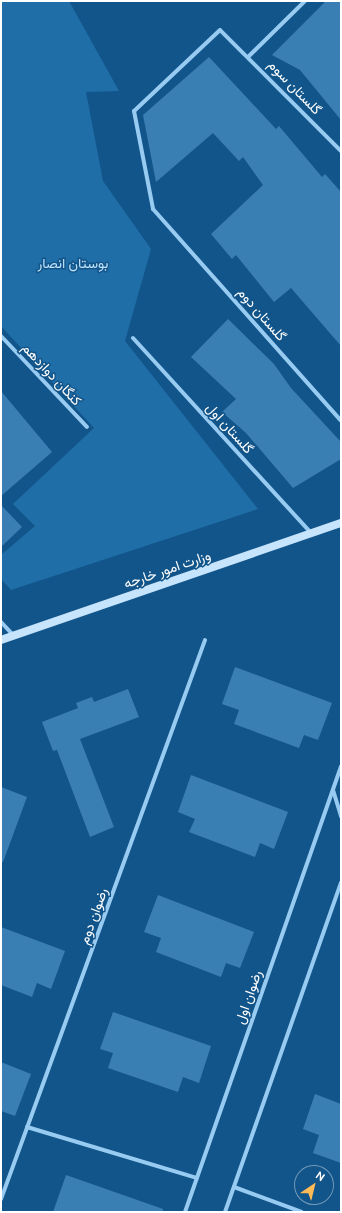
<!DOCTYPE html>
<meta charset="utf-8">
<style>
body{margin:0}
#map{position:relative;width:342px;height:1213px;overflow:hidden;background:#12558a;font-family:Ubuntu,Vazirmatn,sans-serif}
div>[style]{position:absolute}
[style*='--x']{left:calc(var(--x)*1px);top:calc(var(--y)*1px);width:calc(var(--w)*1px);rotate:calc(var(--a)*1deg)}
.green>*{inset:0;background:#206ea8}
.building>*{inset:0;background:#3a7fb4}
.street>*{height:4px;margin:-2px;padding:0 2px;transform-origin:2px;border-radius:2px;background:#98cbf1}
.secondary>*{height:8px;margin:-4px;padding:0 4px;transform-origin:4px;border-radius:4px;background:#c6e4fc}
span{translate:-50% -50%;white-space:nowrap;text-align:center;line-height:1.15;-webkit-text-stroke:3px #12558a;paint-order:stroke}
.street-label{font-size:14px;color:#fff}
.park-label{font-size:14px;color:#bee2fc}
.frame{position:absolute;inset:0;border:2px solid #fff;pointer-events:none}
.north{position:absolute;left:294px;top:1165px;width:40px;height:40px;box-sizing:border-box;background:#12558a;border:1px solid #7199b9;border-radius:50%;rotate:35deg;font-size:11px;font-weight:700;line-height:16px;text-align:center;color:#fff}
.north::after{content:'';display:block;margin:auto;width:14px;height:18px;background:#ffba58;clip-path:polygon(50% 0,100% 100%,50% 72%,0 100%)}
</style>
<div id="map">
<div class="green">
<i style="clip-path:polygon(1px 1px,69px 1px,119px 91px,86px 92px,103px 181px,151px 249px,125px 341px,258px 509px,11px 590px,1px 579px,1px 555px,35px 526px,13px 504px,94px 428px,1px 326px)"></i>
</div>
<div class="building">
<i style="clip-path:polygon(326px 1px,341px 1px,341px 120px,300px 70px,272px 55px)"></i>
<i style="clip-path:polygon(209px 57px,276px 129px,279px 126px,322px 177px,325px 174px,341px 192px,341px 346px,291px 288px,274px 302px,236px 255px,232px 259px,211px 234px,263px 185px,243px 157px,239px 161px,213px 133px,156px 182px,143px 115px)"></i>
<i style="clip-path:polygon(228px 319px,274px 364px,291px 388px,341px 442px,341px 459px,293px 488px,246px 433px,222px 412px,236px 399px,191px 357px)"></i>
<i style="clip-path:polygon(1px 391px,52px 452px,1px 496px)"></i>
<i style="clip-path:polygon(1px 505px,22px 527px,1px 547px)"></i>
<i style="clip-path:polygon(235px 667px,332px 703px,318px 740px,304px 735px,299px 748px,234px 724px,239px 710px,222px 704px)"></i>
<i style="clip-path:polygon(128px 689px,139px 717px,80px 739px,114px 827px,90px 837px,57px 750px,53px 751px,42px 722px,78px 708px,76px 703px,92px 697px,94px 702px)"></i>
<i style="clip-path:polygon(191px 775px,288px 812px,274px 849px,260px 843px,255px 857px,189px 832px,195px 819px,178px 812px)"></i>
<i style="clip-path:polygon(1px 787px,27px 797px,3px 862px,1px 862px)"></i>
<i style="clip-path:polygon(158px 895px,254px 932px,240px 968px,226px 963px,221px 977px,156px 952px,161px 938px,144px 932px)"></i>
<i style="clip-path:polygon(1px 927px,65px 951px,51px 989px,37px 983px,32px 997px,1px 985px)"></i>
<i style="clip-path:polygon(113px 1012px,211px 1046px,199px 1083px,183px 1077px,178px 1092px,108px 1068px,113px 1053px,100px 1049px)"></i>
<i style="clip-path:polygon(1px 1062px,31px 1074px,15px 1116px,1px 1111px)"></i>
<i style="clip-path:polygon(315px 1094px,341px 1104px,341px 1163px,313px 1153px,319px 1135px,303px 1129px)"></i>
<i style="clip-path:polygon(66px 1175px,163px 1209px,163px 1212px,53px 1212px)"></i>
</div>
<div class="street">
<i style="--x:249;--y:56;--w:78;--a:-44.5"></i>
<i style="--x:341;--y:151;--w:171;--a:-135"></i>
<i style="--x:220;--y:30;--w:118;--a:136.7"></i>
<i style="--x:134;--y:111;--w:100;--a:79"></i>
<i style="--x:153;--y:209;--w:283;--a:48.4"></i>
<i style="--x:1;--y:336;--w:125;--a:46.6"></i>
<i style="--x:133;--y:338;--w:264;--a:47.6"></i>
<i style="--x:1;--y:622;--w:19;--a:47"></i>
<i style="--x:333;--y:790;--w:28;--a:73"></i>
<i style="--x:27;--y:1127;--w:177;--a:16.7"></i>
<i style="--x:234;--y:1187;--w:72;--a:20.2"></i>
<i style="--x:1;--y:1199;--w:595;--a:-69.95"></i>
<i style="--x:185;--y:1212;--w:472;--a:-70.7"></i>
<i style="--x:225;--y:1212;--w:349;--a:-70.6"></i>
</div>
<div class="secondary">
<i style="--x:1;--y:640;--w:360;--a:-19"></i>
</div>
<div class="street-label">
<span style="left:295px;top:87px;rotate:46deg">گلستان سوم</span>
<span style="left:262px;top:314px;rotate:49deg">گلستان دوم</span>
<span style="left:52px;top:374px;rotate:47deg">کنگان دوازدهم</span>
<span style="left:230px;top:428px;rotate:48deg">گلستان اول</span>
<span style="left:167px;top:569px;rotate:-19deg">وزارت امور خارجه</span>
<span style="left:93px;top:916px;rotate:-70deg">رضوان دوم</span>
<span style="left:248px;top:997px;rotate:-71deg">رضوان اول</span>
</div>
<div class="park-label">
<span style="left:73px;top:263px">بوستان انصار</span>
</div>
<div class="frame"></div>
<div class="north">N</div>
</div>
